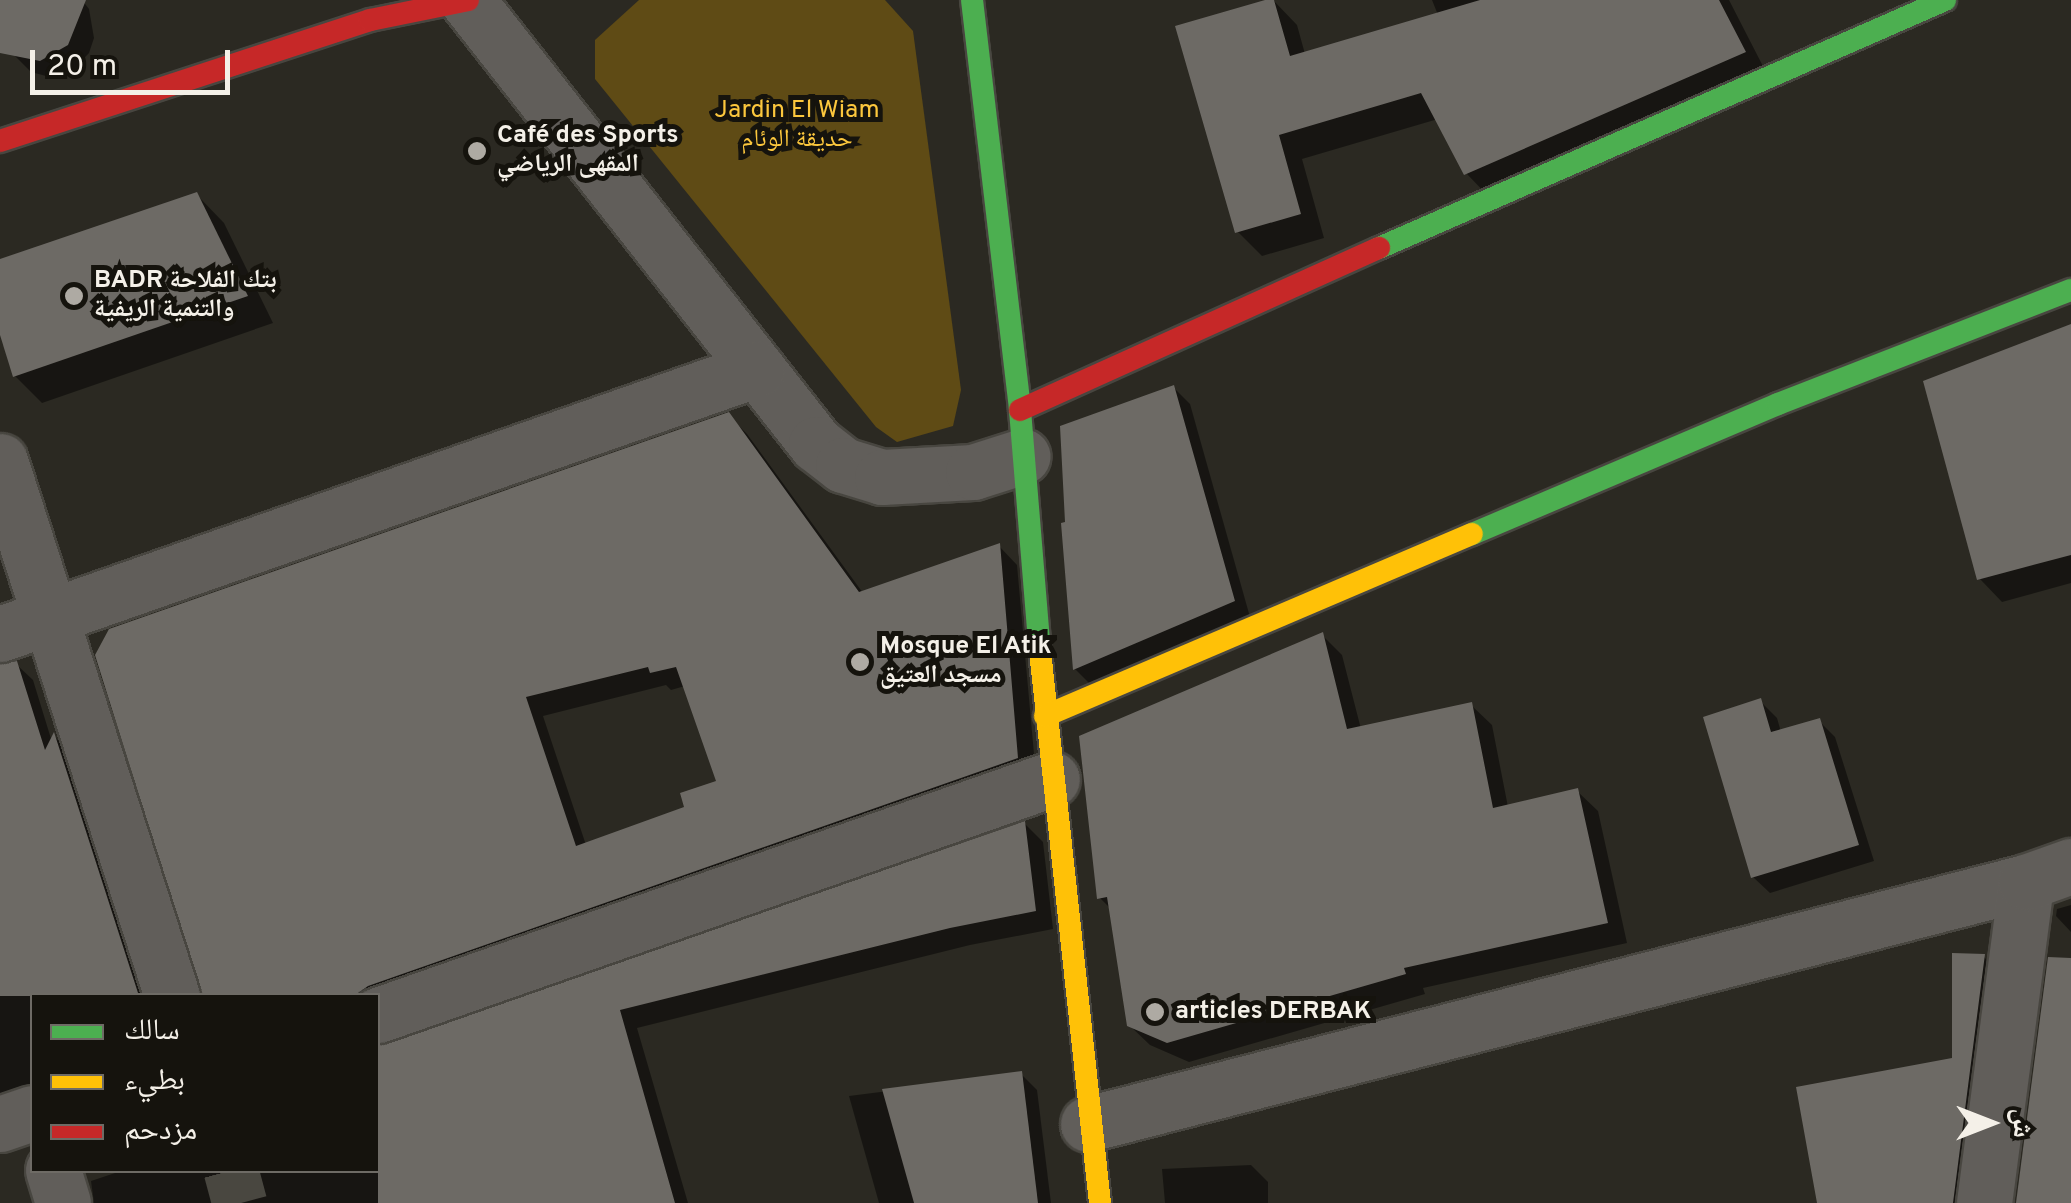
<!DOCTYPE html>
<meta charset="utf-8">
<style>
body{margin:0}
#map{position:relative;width:2071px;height:1203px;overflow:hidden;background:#2b2922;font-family:Overpass,"Noto Naskh Arabic",sans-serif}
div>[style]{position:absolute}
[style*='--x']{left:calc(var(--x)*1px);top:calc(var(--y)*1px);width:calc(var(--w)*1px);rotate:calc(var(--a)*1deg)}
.green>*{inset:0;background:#5f4b15}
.shadow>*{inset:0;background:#0007}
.building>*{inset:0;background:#6d6a65}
.street-tunnel>*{height:55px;margin-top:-27.5px;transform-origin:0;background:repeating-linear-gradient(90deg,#494740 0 55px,transparent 0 83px)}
.roads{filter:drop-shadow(2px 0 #484640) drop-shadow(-2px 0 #484640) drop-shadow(0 2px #484640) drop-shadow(0 -2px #484640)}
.street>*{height:55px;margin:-27.5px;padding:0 27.5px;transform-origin:27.5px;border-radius:27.5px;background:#615e5a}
.fast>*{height:22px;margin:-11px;padding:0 11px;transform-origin:11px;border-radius:11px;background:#4caf50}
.slow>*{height:22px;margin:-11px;padding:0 11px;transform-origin:11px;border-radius:11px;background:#ffc107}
.jam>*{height:22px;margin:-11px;padding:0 11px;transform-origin:11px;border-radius:11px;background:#c62828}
.dots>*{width:28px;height:28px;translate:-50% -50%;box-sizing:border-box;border:5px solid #15130d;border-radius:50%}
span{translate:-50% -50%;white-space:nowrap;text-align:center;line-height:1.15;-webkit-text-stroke:10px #15130d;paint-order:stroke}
.park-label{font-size:25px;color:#fcc73d}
.poi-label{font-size:25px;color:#f4f0e8;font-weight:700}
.left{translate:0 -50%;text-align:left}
.legend{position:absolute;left:30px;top:993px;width:350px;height:180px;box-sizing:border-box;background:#15130d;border:2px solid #6e6b65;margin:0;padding:12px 18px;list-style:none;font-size:30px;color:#f4f0e8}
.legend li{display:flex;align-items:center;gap:20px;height:50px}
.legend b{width:50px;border:2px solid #6e6b65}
.north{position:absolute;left:1941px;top:1073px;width:100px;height:100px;-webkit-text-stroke:8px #15130d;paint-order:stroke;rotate:90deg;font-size:28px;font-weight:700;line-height:40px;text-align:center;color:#f4f0e8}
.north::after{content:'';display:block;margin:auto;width:35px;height:45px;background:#f4f0e8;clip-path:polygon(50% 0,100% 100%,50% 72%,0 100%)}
.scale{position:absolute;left:30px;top:50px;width:200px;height:45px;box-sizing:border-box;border:5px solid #f4f0e8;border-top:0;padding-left:12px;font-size:30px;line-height:35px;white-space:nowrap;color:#f4f0e8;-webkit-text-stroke:8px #15130d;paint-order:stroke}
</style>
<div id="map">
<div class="green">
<i style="clip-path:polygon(639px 0,885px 0,913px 31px,961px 390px,953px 426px,897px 442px,876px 427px,595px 79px,595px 40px)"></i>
</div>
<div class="shadow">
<i style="clip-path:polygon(0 0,82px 0,89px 9px,94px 38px,89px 53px,73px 70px,46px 76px,31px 72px,0 41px)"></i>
<i style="clip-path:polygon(1273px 0,1297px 25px,1305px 54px,1438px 15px,1432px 0,1729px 0,1768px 76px,1490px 198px,1466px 173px,1438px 119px,1302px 159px,1324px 238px,1262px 256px,1238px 232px)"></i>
<i style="clip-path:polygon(197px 195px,224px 223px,273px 323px,42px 403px,15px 376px,0 326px,0 262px)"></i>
<i style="clip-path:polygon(2071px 325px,2071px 583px,2002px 602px,1980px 579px)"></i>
<i style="clip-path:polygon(1173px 387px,1190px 404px,1250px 617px,1091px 685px,1075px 669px,1063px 525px)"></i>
<i style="clip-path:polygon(evenodd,728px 415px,747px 434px,863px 593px,999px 546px,1017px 565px,1036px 776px,378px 996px,205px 996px,728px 415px,666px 685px,671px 690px,685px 686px,720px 782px,688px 809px,586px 845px,543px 716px,666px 685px)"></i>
<i style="clip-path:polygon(1322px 635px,1342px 655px,1361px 729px,1471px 705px,1492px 725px,1508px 807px,1577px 791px,1598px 811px,1627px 943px,1423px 988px,1425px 994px,1189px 1062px,1150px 1045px,1129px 1025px,1112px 910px,1100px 898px)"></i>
<i style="clip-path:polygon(16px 664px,33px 680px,52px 742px,55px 737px,70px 752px,148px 996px,32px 996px,32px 1093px,0 1103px,0 666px)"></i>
<i style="clip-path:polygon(1760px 701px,1777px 718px,1781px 732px,1819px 721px,1835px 737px,1874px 861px,1770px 893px,1753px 877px)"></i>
<i style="clip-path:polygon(1025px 824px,1043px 842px,1053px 929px,970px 945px,637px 1028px,688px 1203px,94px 1203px,91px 1181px,124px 1170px,378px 1170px,378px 1048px)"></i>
<i style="clip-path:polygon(2071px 905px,2071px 932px,2056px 916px,2057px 909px)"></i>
<i style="clip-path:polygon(1984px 957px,2004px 977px,1975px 1203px,1820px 1203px,1955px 1060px)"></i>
<i style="clip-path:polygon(1021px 1074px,1037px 1090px,1051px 1203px,879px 1203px,849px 1096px)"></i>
<i style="clip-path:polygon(1251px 1165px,1268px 1182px,1268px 1203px,1165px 1203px,1162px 1169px)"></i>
</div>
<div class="building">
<i style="clip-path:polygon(0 0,86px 0,68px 45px,40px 61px,0 53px)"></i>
<i style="clip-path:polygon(1265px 0,1274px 0,1290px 56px,1480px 0,1719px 0,1746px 52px,1464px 175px,1421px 93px,1279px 135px,1301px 214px,1235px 233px,1175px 26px)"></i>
<i style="clip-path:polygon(197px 192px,248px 296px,13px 377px,0 335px,0 259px)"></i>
<i style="clip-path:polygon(2071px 324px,2071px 555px,1977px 580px,1923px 381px)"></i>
<i style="clip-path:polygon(1174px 385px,1235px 601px,1073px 670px,1061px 523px,1065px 522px,1060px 426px)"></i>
<i style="clip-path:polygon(evenodd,729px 412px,859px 592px,1000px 543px,1018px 758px,368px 986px,354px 996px,202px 996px,95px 655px,109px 629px,729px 412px,648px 667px,650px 673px,676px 667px,716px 781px,680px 793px,684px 807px,576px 846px,526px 697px,648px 667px)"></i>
<i style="clip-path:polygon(1323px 632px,1347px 729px,1472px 702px,1493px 808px,1578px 788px,1608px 923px,1404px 968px,1406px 974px,1167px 1043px,1127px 1026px,1107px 897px,1097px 899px,1079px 736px)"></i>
<i style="clip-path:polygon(17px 661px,45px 750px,54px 732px,139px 996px,0 996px,0 664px)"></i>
<i style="clip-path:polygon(1761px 698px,1771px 732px,1820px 718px,1859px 845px,1751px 878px,1703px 717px)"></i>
<i style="clip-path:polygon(1025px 821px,1036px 911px,950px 928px,620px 1010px,675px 1203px,378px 1203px,378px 1045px)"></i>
<i style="clip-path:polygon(1952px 953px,1985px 954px,1953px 1203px,1817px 1203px,1796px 1087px,1952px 1058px)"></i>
<i style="clip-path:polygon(2048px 957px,2071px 958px,2071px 1203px,2016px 1203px)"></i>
<i style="clip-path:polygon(1022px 1071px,1038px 1203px,914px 1203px,882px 1089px)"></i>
</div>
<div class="street-tunnel">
<i style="--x:231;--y:1170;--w:34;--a:75"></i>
</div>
<div class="roads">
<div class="street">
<i style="--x:467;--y:0;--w:565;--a:51.83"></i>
<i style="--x:816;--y:444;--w:34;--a:38"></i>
<i style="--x:843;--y:465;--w:41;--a:17.1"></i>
<i style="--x:882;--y:477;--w:91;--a:-3.1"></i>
<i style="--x:973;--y:472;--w:52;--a:-17.7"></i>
<i style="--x:0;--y:461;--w:562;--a:72.18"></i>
<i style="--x:0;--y:634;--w:802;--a:-19.29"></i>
<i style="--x:378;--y:1015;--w:714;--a:-19.3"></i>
<i style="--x:0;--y:1124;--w:34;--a:-19"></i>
<i style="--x:1088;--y:1124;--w:969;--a:-14.47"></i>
<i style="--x:53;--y:1170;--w:34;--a:73"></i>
<i style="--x:1984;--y:1203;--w:324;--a:-82.5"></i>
<i style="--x:2026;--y:882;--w:48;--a:-19.6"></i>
</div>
<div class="fast">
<i style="--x:972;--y:0;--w:413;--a:83.3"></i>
<i style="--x:1020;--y:410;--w:242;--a:85.3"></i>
<i style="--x:1379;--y:248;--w:618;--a:-23.66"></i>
<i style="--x:1472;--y:534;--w:332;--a:-23"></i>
<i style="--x:1778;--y:404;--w:314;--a:-21.3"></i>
</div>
<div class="slow">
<i style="--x:1040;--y:651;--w:555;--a:83.8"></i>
<i style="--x:1045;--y:716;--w:464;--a:-23.1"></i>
</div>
<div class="jam">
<i style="--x:0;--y:141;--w:389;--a:-18.1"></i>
<i style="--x:370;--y:20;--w:100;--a:-11.5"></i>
<i style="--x:1020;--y:410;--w:394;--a:-24.3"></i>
</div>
</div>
<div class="dots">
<i style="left:477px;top:151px;background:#aeaaa3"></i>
<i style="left:74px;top:296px;background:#aeaaa3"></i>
<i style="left:860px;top:662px;background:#aeaaa3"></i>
<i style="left:1155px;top:1012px;background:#aeaaa3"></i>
</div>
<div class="park-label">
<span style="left:797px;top:126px">Jardin El Wiam<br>حديقة الوئام</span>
</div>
<div class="poi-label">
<span class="left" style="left:497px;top:151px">Café des Sports<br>المقهى الرياضي</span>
<span class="left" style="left:94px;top:296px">BADR بتك الفلاحة<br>والتنمية الريفية</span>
<span class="left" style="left:880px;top:662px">Mosque El Atik<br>مسجد العتيق</span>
<span class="left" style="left:1175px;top:1012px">articles DERBAK</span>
</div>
<ul class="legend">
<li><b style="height:12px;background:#4caf50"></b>سالك</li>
<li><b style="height:12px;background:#ffc107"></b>بطيء</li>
<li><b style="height:12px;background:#c62828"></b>مزدحم</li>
</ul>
<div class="north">ش</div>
<div class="scale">20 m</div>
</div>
